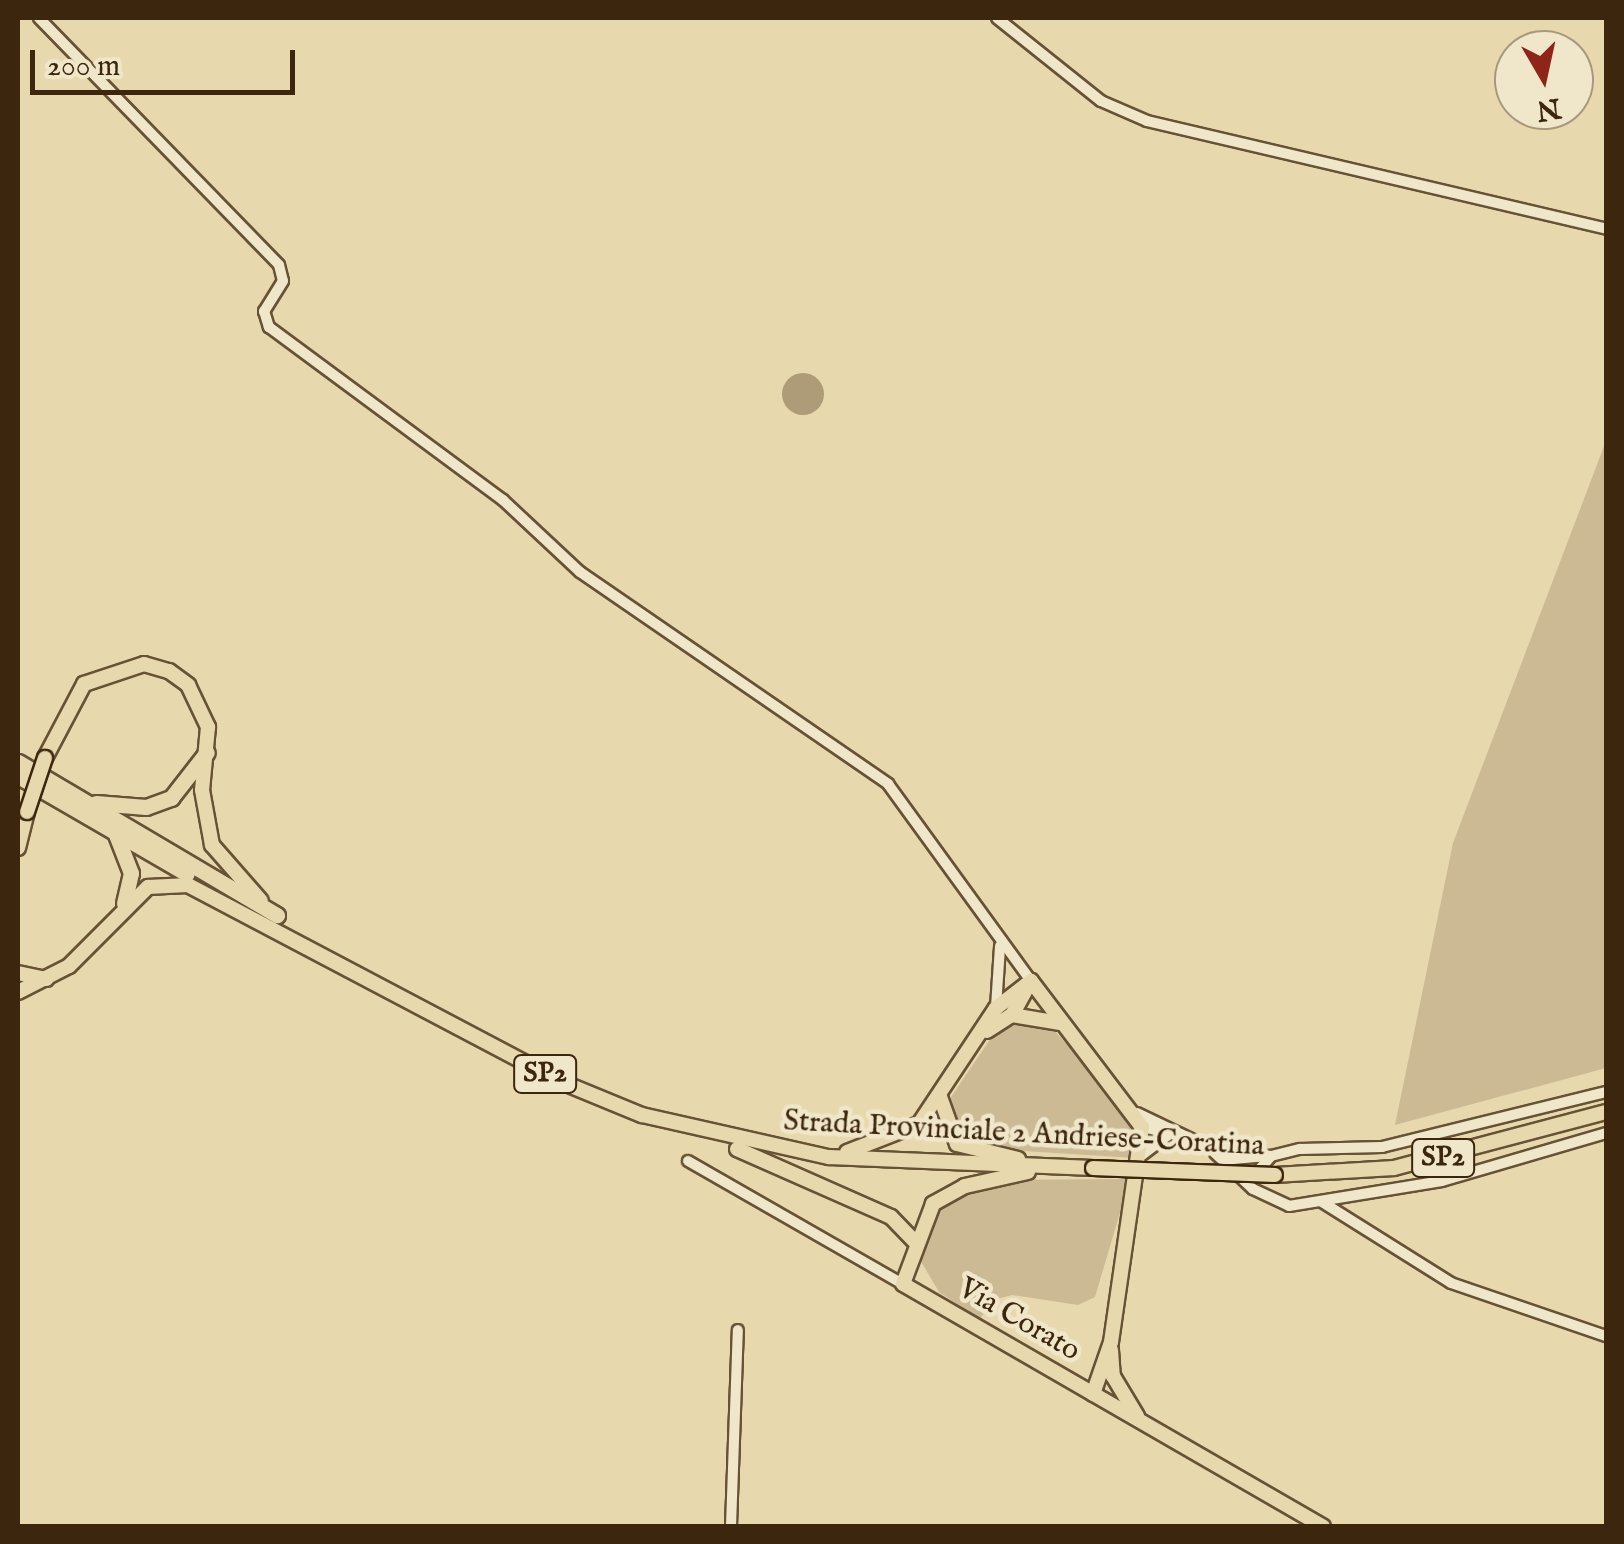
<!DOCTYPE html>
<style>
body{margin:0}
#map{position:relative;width:1624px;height:1544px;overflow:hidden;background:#e8d8ae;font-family:"IM FELL English",serif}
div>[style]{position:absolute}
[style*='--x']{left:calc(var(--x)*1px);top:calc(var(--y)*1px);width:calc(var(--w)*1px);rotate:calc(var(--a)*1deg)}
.green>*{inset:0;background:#cbba93}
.water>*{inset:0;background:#ae9b77}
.round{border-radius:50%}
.roads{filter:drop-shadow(2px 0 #675235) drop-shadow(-2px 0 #675235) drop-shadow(0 2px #675235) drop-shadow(0 -2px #675235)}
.minor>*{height:10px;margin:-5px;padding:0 5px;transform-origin:5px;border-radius:5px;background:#f0e6ca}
.major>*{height:14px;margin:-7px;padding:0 7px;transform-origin:7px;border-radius:7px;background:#e8d8ae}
.highway>*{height:15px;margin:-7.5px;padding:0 7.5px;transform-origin:7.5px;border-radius:7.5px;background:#e8d8ae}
.bridges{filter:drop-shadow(2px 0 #3c260d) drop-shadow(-2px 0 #3c260d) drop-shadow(0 2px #3c260d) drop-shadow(0 -2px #3c260d)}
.major-bridge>*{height:14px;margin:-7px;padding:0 7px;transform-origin:7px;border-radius:7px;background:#e8d8ae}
span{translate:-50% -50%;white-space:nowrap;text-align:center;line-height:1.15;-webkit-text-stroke:9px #f0e6ca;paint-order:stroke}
.shield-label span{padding:2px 8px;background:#f0e6ca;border:2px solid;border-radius:8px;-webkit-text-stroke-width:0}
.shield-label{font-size:28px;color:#3c260d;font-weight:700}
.street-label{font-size:30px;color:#3c260d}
.frame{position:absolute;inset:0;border:20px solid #3c260d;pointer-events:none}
.north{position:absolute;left:1494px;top:30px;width:100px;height:100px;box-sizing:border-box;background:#f0e6ca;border:2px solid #a8997e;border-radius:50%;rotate:171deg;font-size:28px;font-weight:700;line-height:40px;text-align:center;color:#3c260d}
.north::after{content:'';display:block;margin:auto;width:35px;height:45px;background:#8f2418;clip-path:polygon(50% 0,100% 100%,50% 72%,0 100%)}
.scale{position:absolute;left:30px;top:50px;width:265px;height:45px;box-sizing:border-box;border:5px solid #3c260d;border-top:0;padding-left:12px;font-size:30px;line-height:35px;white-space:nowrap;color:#3c260d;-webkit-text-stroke:8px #f0e6ca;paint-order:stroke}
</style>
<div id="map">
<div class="green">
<i style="clip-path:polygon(1606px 441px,1606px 1068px,1395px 1125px,1453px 843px)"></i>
<i style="clip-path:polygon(1040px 1015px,1128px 1111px,1134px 1158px,975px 1148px,954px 1138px,949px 1100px,999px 1026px)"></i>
<i style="clip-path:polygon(1130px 1179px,1095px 1297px,1078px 1305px,1012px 1295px,993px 1300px,980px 1319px,939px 1292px,919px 1258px,929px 1215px,957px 1192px,999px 1180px)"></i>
</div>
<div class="water">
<i class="round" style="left:782px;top:373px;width:42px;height:42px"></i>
</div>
<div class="roads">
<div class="minor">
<i style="--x:39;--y:18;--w:344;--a:45.8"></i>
<i style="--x:279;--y:265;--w:16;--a:76"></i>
<i style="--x:283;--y:281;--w:36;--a:122"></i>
<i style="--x:264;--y:311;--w:17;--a:73"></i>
<i style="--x:269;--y:327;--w:291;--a:36.5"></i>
<i style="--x:503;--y:500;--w:105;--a:43.1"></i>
<i style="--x:580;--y:572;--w:374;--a:34.5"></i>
<i style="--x:888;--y:784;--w:243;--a:54"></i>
<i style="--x:997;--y:18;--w:133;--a:38.6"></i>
<i style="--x:1101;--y:101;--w:50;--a:23.5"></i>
<i style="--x:1147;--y:121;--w:472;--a:13.2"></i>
<i style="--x:996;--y:1007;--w:61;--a:-86.2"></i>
<i style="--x:1137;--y:1113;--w:106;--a:25.6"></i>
<i style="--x:1233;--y:1159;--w:37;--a:-5"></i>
<i style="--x:1142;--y:1127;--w:40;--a:13"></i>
<i style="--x:1215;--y:1153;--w:52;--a:43.5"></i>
<i style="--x:1253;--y:1189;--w:40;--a:25"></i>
<i style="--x:1289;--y:1206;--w:155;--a:-9.3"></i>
<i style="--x:1442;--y:1181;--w:171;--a:-16.3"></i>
<i style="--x:1142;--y:1155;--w:34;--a:-37"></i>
<i style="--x:688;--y:1161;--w:248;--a:29.8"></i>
<i style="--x:1252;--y:1178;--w:29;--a:-49"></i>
<i style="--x:1271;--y:1156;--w:30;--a:-14"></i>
<i style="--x:1300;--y:1149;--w:82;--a:-1.4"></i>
<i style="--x:1382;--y:1147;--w:231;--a:-13.8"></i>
<i style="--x:1322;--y:1202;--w:152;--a:32.1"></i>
<i style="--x:1451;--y:1283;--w:164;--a:18.9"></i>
<i style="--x:731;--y:1526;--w:196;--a:-88"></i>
</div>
<div class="major">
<i style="--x:45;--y:758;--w:84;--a:-62.2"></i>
<i style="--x:84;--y:684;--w:63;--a:-18.4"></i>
<i style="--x:144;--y:664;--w:26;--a:16"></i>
<i style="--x:169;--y:671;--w:24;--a:36"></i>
<i style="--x:188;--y:685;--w:47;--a:64.5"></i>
<i style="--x:208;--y:727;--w:63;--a:95.4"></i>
<i style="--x:202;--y:790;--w:56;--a:79.7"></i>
<i style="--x:212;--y:845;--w:74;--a:48.8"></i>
<i style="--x:18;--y:848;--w:37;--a:-76"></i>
<i style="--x:18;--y:973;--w:29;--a:12"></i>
<i style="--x:1031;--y:981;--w:183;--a:52.8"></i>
<i style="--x:1142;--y:1127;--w:217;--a:98.2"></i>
<i style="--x:1111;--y:1342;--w:55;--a:109.1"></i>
<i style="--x:18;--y:992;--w:57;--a:-27"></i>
<i style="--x:69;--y:966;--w:112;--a:-45"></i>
<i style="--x:148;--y:887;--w:40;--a:-2.9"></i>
<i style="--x:188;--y:885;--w:420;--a:27.8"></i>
<i style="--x:559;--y:1081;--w:90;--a:22.3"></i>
<i style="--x:642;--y:1115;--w:192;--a:12.7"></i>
<i style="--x:829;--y:1157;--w:264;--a:2.4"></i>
<i style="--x:1012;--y:1015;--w:49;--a:9.5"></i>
<i style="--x:987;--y:1031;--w:30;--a:-33"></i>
<i style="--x:1012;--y:1015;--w:39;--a:-61"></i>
<i style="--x:940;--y:1097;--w:50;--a:70.1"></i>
<i style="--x:957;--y:1144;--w:63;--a:13.8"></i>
<i style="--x:737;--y:1149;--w:168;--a:23.8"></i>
<i style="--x:891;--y:1217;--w:33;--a:46"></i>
<i style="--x:847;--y:1152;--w:77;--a:-21.3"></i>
<i style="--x:919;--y:1124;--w:139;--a:-56.4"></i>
<i style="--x:996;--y:1008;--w:44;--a:-37.6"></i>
<i style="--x:1028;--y:1172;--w:65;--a:167.5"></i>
<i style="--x:965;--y:1186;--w:37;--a:151"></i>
<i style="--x:933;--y:1204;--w:85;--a:110.6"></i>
<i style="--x:903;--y:1284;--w:485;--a:30"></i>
<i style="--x:1275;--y:1175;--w:119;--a:-3.4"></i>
<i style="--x:1394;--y:1168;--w:219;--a:-14.8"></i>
<i style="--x:1111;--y:1350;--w:26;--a:86"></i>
<i style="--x:1113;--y:1376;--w:47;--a:59"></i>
</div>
<div class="highway">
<i style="--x:18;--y:762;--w:301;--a:30.6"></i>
<i style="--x:18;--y:776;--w:195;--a:30.1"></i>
<i style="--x:96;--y:803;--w:50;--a:4.6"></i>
<i style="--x:146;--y:807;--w:27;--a:-20"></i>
<i style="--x:171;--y:798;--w:58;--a:-52"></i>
<i style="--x:115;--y:832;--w:44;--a:68.7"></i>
<i style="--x:131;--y:873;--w:31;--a:103"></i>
</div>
</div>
<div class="bridges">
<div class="major-bridge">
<i style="--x:27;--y:812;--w:57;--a:-71.6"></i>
<i style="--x:1093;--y:1168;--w:182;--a:2.2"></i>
</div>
</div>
<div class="shield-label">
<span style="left:545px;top:1074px">SP2</span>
<span style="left:1443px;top:1158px">SP2</span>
</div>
<div class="street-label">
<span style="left:1024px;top:1134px;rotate:3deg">Strada Provinciale 2 Andriese-Coratina</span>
<span style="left:1019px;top:1320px;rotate:30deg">Via Corato</span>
</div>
<div class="frame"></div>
<div class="north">N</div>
<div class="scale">200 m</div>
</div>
